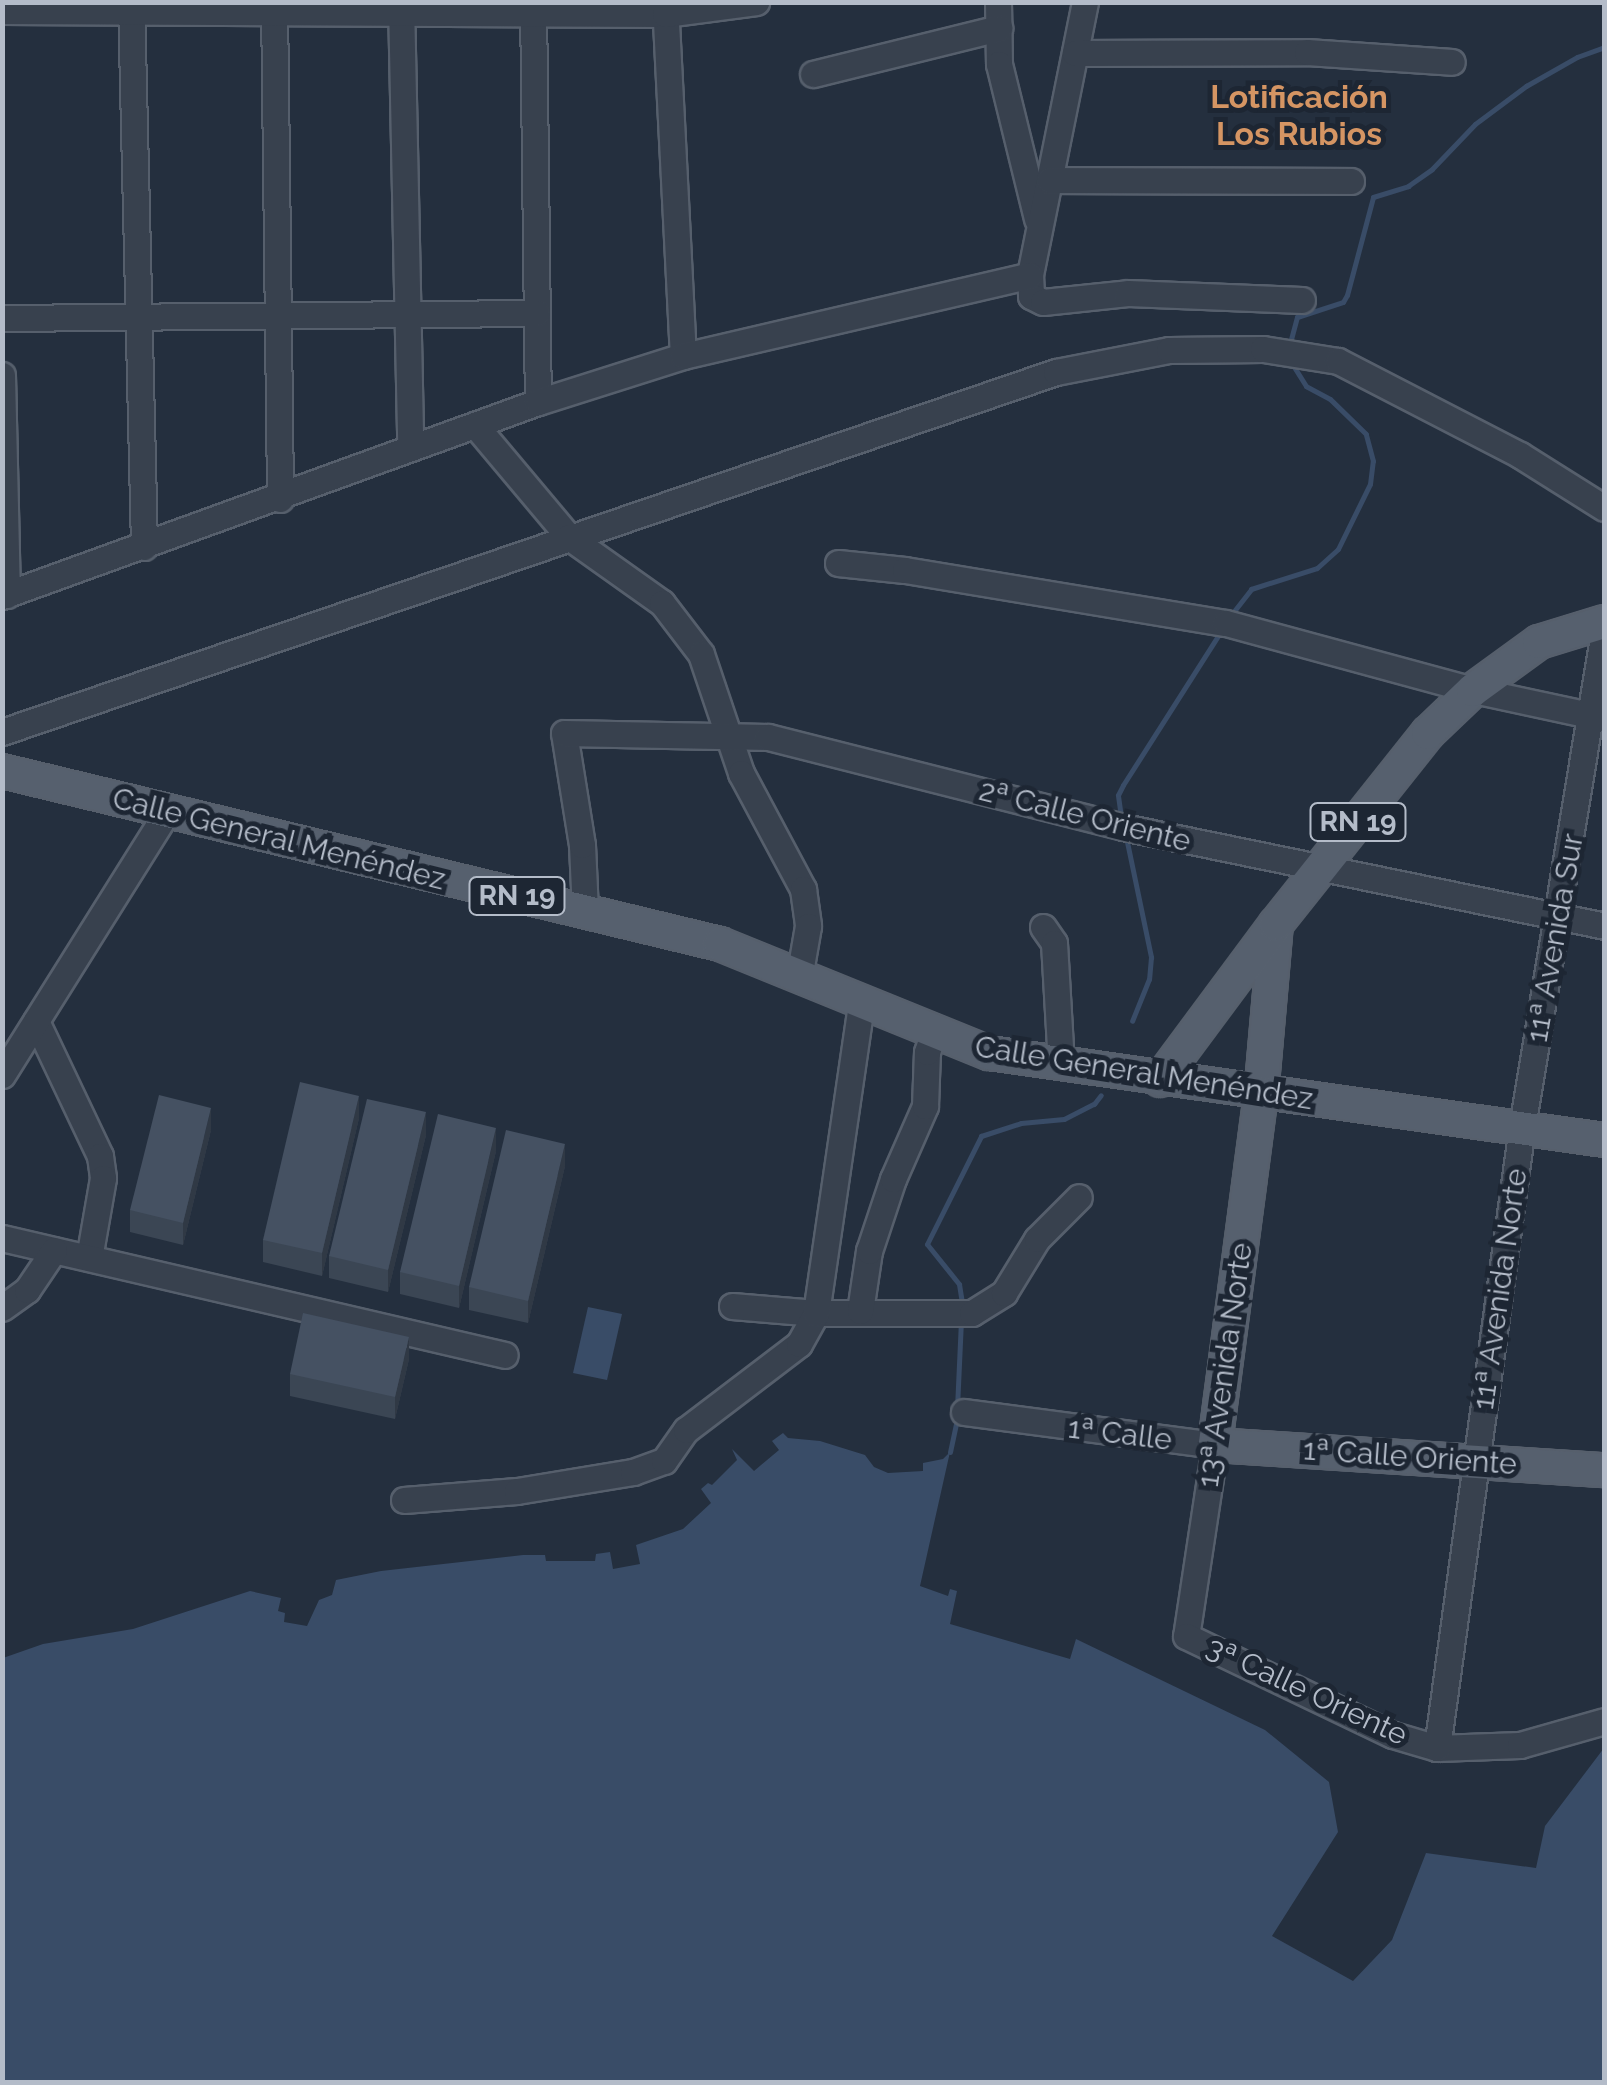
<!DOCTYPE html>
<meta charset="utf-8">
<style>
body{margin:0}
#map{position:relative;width:1607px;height:2085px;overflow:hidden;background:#242f3e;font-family:Raleway,sans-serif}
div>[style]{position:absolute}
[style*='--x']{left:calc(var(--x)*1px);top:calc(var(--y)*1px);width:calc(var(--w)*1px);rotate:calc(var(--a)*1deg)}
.water>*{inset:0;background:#394c67}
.stream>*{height:5px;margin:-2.5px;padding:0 2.5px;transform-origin:2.5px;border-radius:2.5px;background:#394c67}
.roads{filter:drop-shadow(2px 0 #565f6c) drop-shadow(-2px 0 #565f6c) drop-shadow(0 2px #565f6c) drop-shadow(0 -2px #565f6c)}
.minor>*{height:25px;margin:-12.5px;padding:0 12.5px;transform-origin:12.5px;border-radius:12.5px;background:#38414e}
.major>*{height:32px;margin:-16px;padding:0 16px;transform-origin:16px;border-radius:16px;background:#56606e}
.wall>*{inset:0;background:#3b4654}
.shaded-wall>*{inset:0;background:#303945}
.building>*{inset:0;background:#455162}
span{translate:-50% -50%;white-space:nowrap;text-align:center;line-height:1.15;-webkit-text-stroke:10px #1d2633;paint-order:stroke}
.shield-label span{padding:2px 8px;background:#1d2633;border:2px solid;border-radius:8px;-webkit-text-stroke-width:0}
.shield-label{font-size:28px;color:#b4bcc9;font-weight:700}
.street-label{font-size:30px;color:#b4bcc9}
.neighbourhood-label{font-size:32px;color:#d59563;font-weight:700}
.frame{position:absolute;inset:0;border:5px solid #b4bcc9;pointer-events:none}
</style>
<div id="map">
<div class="water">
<i style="clip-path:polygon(588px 1307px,622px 1314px,607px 1380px,573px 1373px)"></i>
<i style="clip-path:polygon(783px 1433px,788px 1438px,820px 1441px,865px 1455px,874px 1467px,888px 1473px,923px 1471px,923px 1463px,943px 1459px,950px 1452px,920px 1586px,948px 1596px,950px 1589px,957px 1591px,950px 1624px,1070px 1659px,1076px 1639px,1265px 1730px,1329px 1782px,1338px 1832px,1272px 1936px,1353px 1981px,1392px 1940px,1426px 1853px,1536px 1868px,1545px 1826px,1604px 1748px,1604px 2082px,3px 2082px,3px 1658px,43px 1644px,133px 1629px,250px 1591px,281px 1598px,278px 1611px,285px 1613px,284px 1622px,307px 1626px,319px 1600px,332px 1595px,336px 1580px,381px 1571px,523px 1555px,545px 1555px,546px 1561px,595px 1561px,596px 1554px,610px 1552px,613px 1569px,640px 1564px,636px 1545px,683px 1529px,711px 1503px,701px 1489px,708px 1483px,712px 1485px,737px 1460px,732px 1449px,754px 1471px,779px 1450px,772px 1441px)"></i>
</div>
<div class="stream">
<i style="--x:1290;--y:343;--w:27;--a:-75"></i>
<i style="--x:1297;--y:317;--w:48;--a:-18.1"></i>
<i style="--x:1343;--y:302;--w:8;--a:-60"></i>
<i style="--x:1347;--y:295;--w:101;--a:-75.1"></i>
<i style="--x:1373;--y:197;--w:37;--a:-17"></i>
<i style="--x:1408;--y:186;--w:29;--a:-35"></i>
<i style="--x:1432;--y:169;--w:62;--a:-46.3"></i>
<i style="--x:1475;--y:124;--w:64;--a:-36.7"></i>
<i style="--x:1526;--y:86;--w:59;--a:-29.6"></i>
<i style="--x:1577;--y:57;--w:29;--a:-20"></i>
<i style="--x:1231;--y:615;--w:33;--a:-52"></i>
<i style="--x:1251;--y:589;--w:69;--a:-17.7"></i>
<i style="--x:1317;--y:568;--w:28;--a:-42"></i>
<i style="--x:1338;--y:549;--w:72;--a:-63.8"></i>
<i style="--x:1370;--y:484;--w:23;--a:-83"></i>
<i style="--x:1373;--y:461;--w:28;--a:-105"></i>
<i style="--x:1366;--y:434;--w:50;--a:-135.8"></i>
<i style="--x:1330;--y:399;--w:27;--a:-152"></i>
<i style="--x:1306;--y:386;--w:32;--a:-122"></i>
<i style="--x:1121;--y:817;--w:22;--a:-98"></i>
<i style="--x:1118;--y:795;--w:11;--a:-63"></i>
<i style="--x:1123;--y:785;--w:180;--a:-57.5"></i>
<i style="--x:1126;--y:837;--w:123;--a:78.2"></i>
<i style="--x:1151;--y:957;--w:22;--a:95"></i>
<i style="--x:1149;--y:979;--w:45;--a:112"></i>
<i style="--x:962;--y:1303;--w:19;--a:-99"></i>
<i style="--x:959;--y:1284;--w:51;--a:-128.7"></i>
<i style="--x:927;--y:1244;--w:121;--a:-63.4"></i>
<i style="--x:981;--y:1136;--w:42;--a:-18"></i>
<i style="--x:1021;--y:1123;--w:43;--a:-5.3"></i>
<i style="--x:1064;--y:1119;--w:34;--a:-27"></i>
<i style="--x:1094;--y:1104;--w:11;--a:-52"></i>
<i style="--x:957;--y:1408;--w:89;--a:-87.4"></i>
<i style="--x:950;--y:1452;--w:34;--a:-78"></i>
</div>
<div class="roads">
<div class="minor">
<i style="--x:131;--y:2;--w:545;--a:88.63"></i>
<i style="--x:274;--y:2;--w:497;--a:89.3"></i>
<i style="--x:401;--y:2;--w:446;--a:88.8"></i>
<i style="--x:533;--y:2;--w:400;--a:89.3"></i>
<i style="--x:665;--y:2;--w:354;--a:87.1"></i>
<i style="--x:998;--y:2;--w:62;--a:89.1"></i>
<i style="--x:999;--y:64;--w:160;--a:76.2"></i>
<i style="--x:1085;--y:2;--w:278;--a:101.4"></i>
<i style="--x:1030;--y:275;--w:21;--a:87"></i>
<i style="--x:1031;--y:296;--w:13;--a:27"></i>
<i style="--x:1043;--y:302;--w:85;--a:-6"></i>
<i style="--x:1128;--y:293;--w:174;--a:2.3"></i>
<i style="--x:2;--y:11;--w:663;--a:0.26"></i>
<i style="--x:665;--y:14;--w:92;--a:-7.5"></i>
<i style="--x:1075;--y:53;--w:232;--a:-0.2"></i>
<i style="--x:1307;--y:52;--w:145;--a:3.9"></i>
<i style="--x:813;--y:74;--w:192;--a:-13.9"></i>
<i style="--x:1049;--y:180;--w:302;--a:0.2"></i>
<i style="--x:2;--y:318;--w:535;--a:-0.54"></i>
<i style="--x:2;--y:375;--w:220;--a:88.7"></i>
<i style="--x:475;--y:425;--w:146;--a:50"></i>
<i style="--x:569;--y:537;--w:114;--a:35.4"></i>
<i style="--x:662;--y:603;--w:64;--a:52.6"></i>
<i style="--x:701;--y:654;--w:126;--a:71.4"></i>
<i style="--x:741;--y:773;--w:132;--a:61.9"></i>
<i style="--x:803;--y:889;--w:37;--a:82"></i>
<i style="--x:808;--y:926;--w:53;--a:99.8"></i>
<i style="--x:838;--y:563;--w:67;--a:6"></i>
<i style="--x:905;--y:570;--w:325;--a:9.4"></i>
<i style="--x:1226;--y:623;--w:256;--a:15.2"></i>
<i style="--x:1473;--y:690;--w:134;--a:12.1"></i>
<i style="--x:2;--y:596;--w:570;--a:-19.9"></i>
<i style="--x:538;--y:402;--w:152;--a:-17.6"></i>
<i style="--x:683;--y:356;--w:356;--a:-13.1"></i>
<i style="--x:2;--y:732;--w:1114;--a:-18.86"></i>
<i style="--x:1056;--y:372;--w:115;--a:-11"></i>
<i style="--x:1169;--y:350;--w:94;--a:-0.6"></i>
<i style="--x:1263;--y:349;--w:76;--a:9.1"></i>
<i style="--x:1338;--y:361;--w:205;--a:27.3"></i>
<i style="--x:1520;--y:455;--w:99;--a:32.2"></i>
<i style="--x:585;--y:911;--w:66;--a:-92.6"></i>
<i style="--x:582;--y:845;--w:113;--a:-99.1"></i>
<i style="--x:564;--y:733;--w:204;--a:1.1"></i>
<i style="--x:768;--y:737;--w:366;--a:14.2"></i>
<i style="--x:1123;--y:827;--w:491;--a:11.6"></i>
<i style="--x:1043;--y:927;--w:19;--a:55"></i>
<i style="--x:1054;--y:943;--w:123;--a:86.7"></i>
<i style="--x:36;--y:1021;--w:149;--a:64.6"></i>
<i style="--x:100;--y:1156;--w:22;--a:82"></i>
<i style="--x:103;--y:1178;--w:81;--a:99.9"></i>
<i style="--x:2;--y:1075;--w:310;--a:-57.9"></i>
<i style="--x:2;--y:1238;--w:516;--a:13.09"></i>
<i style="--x:732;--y:1306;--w:84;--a:4.8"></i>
<i style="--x:816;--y:1313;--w:156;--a:0"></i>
<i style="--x:972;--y:1313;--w:38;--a:-32"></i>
<i style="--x:1004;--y:1293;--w:63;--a:-58.6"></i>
<i style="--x:1037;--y:1239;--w:59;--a:-45"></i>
<i style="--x:2;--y:1308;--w:31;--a:-36"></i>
<i style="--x:27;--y:1290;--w:48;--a:-56"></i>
<i style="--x:860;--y:1311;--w:61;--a:-81.5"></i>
<i style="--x:869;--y:1251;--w:76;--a:-71.6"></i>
<i style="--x:893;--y:1179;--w:80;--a:-66.3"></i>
<i style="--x:925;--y:1106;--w:54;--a:-87.9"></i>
<i style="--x:927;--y:1052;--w:18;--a:-71"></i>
<i style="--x:964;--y:1412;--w:253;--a:7.5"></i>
<i style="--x:1215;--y:1445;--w:193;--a:98.6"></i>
<i style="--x:1186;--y:1636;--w:229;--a:25.6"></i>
<i style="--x:1393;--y:1735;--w:46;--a:16.5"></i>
<i style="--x:1437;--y:1748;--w:83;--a:-2.1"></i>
<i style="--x:1520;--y:1745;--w:87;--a:-15.9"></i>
<i style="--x:404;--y:1500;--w:113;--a:-4.6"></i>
<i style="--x:517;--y:1491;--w:118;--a:-9.3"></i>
<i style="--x:633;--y:1472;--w:33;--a:-20"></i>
<i style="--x:664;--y:1461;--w:38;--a:-55"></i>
<i style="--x:686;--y:1430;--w:142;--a:-37.3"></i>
<i style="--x:799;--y:1344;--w:35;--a:-61"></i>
<i style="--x:816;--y:1313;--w:311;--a:-81.7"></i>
<i style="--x:1437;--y:1748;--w:627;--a:-82.21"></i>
<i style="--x:1522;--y:1127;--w:503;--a:-80.61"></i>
</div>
<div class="major">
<i style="--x:2;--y:771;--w:739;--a:13.55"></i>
<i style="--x:720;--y:944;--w:290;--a:22.1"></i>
<i style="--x:989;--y:1053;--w:621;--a:8.05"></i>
<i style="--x:1276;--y:924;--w:171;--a:95"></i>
<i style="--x:1261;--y:1094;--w:354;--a:97.5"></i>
<i style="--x:1215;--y:1445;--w:390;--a:3.7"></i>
<i style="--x:1160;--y:1080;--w:194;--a:-53.4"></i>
<i style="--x:1276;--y:924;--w:244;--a:-51.5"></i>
<i style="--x:1428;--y:733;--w:62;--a:-43.7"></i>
<i style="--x:1473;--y:690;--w:82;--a:-36"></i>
<i style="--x:1539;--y:642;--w:68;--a:-17.1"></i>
</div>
</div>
<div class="wall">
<i style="clip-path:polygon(359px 1118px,322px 1276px,263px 1262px,263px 1240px)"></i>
<i style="clip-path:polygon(211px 1130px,183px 1245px,130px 1232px,130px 1210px)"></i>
<i style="clip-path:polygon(426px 1135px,388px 1292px,329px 1278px,329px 1256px)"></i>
<i style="clip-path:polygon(496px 1151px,459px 1308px,400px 1294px,400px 1272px)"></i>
<i style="clip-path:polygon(565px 1166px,528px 1323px,469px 1310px,469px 1287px)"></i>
<i style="clip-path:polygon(409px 1359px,395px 1419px,290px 1396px,290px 1374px)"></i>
</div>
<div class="shaded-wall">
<i style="clip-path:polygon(359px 1096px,359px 1118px,322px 1276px,322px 1253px)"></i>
<i style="clip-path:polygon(211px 1108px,211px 1130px,183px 1245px,183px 1223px)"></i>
<i style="clip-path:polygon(426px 1112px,426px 1135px,388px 1292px,388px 1270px)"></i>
<i style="clip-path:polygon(496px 1128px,496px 1151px,459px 1308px,459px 1286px)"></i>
<i style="clip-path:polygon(565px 1144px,565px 1166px,528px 1323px,528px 1301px)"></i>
<i style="clip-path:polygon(409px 1337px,409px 1359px,395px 1419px,395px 1397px)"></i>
</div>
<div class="building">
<i style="clip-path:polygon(300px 1082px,359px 1096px,322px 1253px,263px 1240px)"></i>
<i style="clip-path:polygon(159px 1095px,211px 1108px,183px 1223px,130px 1210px)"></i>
<i style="clip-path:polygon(367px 1099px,426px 1112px,388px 1270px,329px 1256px)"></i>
<i style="clip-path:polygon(438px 1114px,496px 1128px,459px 1286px,400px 1272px)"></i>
<i style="clip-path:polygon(506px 1130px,565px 1144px,528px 1301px,469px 1287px)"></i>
<i style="clip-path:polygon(303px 1313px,409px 1337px,395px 1397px,290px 1374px)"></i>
</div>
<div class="shield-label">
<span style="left:1358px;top:822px">RN 19</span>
<span style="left:517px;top:896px">RN 19</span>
</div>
<div class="street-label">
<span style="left:1085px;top:816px;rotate:14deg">2ª Calle Oriente</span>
<span style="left:279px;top:839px;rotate:14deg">Calle General Menéndez</span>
<span style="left:1555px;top:938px;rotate:-80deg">11ª Avenida Sur</span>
<span style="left:1144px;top:1073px;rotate:9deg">Calle General Menéndez</span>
<span style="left:1500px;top:1289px;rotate:-82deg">11ª Avenida Norte</span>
<span style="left:1225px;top:1365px;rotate:-82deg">13ª Avenida Norte</span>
<span style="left:1120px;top:1434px;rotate:7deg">1ª Calle</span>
<span style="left:1410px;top:1457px;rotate:4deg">1ª Calle Oriente</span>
<span style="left:1307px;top:1691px;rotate:25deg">3ª Calle Oriente</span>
</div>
<div class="neighbourhood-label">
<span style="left:1299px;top:116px">Lotificación<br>Los Rubios</span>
</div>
<div class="frame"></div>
</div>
